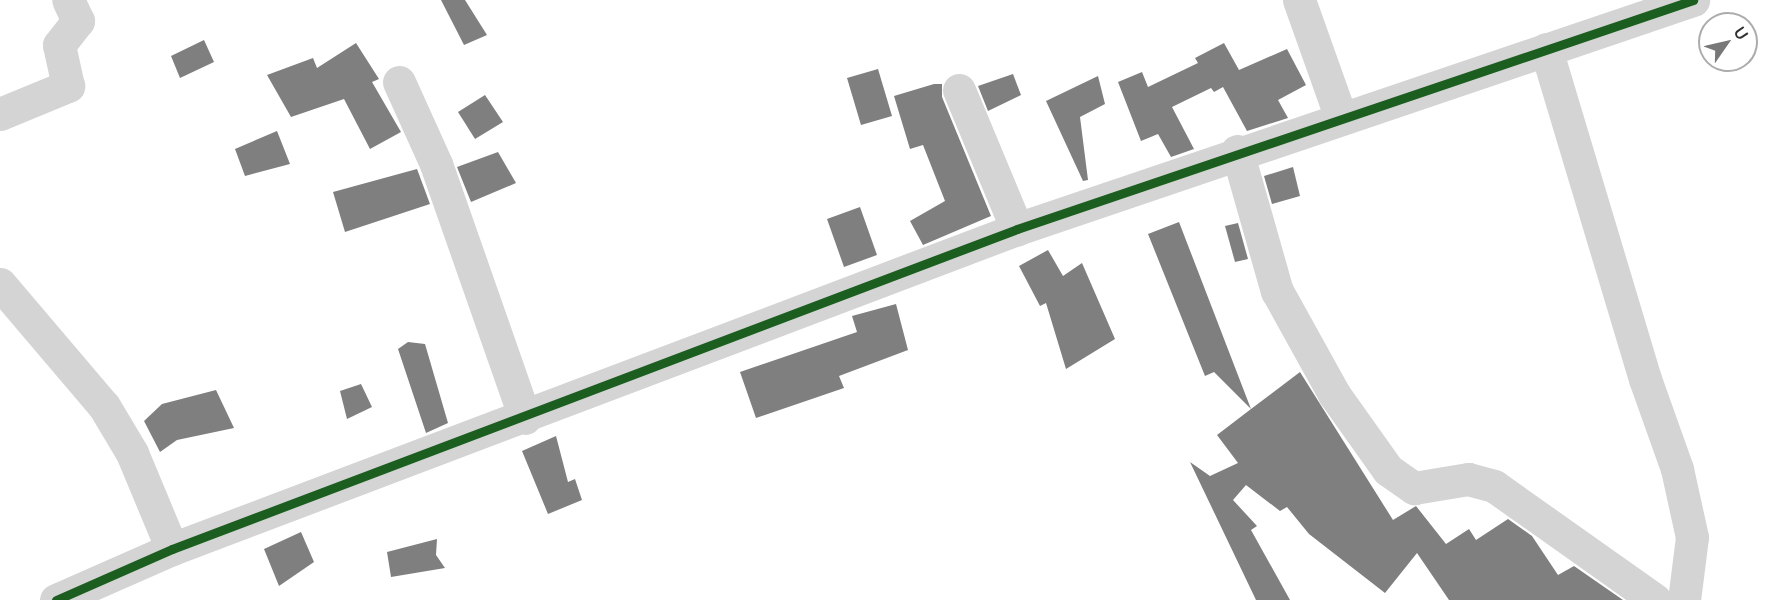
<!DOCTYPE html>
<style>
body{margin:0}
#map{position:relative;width:1770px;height:600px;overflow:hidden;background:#fff;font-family:Manrope,sans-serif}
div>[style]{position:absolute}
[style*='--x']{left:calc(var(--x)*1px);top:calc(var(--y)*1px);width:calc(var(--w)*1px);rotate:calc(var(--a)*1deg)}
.building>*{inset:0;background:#7f7f7f}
.minor>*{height:33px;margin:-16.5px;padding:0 16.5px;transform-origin:16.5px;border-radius:16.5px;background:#d4d4d4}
.cycleway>*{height:9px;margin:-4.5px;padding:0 4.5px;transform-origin:4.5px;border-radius:4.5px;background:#1b5e20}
span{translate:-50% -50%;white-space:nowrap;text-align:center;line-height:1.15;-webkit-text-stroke:6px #fff;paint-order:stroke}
.north{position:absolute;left:1698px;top:12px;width:60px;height:60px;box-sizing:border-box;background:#fff;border:2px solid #acacac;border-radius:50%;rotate:56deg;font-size:16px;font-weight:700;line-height:24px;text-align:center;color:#303030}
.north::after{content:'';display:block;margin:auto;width:21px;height:27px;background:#787878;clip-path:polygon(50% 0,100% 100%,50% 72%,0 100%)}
</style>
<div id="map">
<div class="building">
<i style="clip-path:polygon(441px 0,465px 0,487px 35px,464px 45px)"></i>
<i style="clip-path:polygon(204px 40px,214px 62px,180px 78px,171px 56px)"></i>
<i style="clip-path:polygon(356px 43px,379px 79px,372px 82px,401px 132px,370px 149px,344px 99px,291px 117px,267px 75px,313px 58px,317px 68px)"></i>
<i style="clip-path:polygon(1224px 43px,1239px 70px,1287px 49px,1306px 85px,1278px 100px,1288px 118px,1247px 131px,1223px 87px,1214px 92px,1211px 88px,1172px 107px,1194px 149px,1171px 157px,1158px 134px,1141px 141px,1118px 82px,1142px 72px,1148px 87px,1198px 63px,1195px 58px)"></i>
<i style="clip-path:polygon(878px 69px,892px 116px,861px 125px,847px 78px)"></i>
<i style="clip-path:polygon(1013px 74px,1021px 95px,988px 111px,978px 86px)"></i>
<i style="clip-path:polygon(1098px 76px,1105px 104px,1080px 117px,1088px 180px,1083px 181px,1046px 101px)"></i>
<i style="clip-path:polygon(934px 84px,942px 84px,942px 97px,991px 216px,923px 245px,910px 221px,945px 201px,923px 145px,910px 149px,894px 96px)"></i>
<i style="clip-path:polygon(485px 95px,503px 122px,475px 139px,458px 112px)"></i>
<i style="clip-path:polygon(277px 131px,290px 164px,245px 176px,235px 149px)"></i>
<i style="clip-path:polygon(498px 152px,516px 183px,471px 202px,457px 167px)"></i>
<i style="clip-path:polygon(1293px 167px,1300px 196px,1272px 204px,1264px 176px)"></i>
<i style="clip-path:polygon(417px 169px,430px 204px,345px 232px,333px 192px)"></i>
<i style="clip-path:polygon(860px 207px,877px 255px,844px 267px,827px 219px)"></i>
<i style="clip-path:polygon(1179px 222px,1251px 409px,1300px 372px,1393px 520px,1416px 506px,1446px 544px,1469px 529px,1476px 540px,1508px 519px,1532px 536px,1558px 575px,1574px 566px,1623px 600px,1449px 600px,1417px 553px,1385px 593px,1309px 534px,1287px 507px,1280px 511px,1246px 485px,1233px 500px,1257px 526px,1251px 530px,1290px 600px,1256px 600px,1190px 462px,1210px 476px,1238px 463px,1217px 435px,1251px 409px,1214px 372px,1205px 376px,1148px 234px)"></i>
<i style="clip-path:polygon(1238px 223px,1248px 259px,1235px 262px,1225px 226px)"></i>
<i style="clip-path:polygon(1048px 250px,1063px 276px,1082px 263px,1115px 339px,1066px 369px,1046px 303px,1040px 306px,1019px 266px)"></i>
<i style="clip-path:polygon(896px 304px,908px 350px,839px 376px,844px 388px,756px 418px,740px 372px,857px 332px,852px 316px)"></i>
<i style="clip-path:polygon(408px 342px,425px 344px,448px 423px,426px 433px,398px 349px)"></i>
<i style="clip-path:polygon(361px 384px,372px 407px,347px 419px,340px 391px)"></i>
<i style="clip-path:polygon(216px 390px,234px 428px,177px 440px,160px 452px,144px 421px,162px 404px)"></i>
<i style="clip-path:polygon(556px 436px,568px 482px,575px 479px,582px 500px,548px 514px,522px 451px)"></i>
<i style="clip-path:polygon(301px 532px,314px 562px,279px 586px,264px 549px)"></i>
<i style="clip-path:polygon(437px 539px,436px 555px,445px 568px,391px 577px,387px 552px)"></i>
</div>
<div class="minor">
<i style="--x:1299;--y:0;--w:122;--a:70.4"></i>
<i style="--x:1546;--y:49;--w:345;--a:73.3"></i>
<i style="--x:1645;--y:379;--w:96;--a:70.4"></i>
<i style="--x:1677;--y:469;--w:70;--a:77.6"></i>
<i style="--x:1692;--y:537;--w:64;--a:97.2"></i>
<i style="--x:399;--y:82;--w:90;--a:65.7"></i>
<i style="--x:436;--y:164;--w:269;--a:70.7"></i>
<i style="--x:959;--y:90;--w:151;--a:67.4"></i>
<i style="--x:0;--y:114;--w:74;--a:-22.4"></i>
<i style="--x:68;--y:86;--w:42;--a:-102.4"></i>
<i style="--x:59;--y:45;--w:31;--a:-52"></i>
<i style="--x:78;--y:21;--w:23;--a:-115"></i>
<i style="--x:1237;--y:151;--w:146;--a:74.1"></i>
<i style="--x:1277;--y:291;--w:118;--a:61"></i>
<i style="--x:1334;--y:394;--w:93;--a:54.6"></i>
<i style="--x:1388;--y:470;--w:32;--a:35"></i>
<i style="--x:1414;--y:488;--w:55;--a:-9.5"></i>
<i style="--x:1468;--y:479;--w:27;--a:15"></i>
<i style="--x:1494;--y:486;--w:197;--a:35.3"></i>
<i style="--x:0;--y:284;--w:160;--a:49.6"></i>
<i style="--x:104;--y:406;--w:55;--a:59.2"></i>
<i style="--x:132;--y:453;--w:104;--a:67.4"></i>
<i style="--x:56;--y:600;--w:127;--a:-23.7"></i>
<i style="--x:172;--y:549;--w:904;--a:-20.74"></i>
<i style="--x:1017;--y:229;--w:714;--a:-18.71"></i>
</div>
<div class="cycleway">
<i style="--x:56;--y:600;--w:127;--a:-23.7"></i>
<i style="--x:172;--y:549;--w:904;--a:-20.74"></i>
<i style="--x:1017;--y:229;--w:714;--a:-18.71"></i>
</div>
<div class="north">U</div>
</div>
